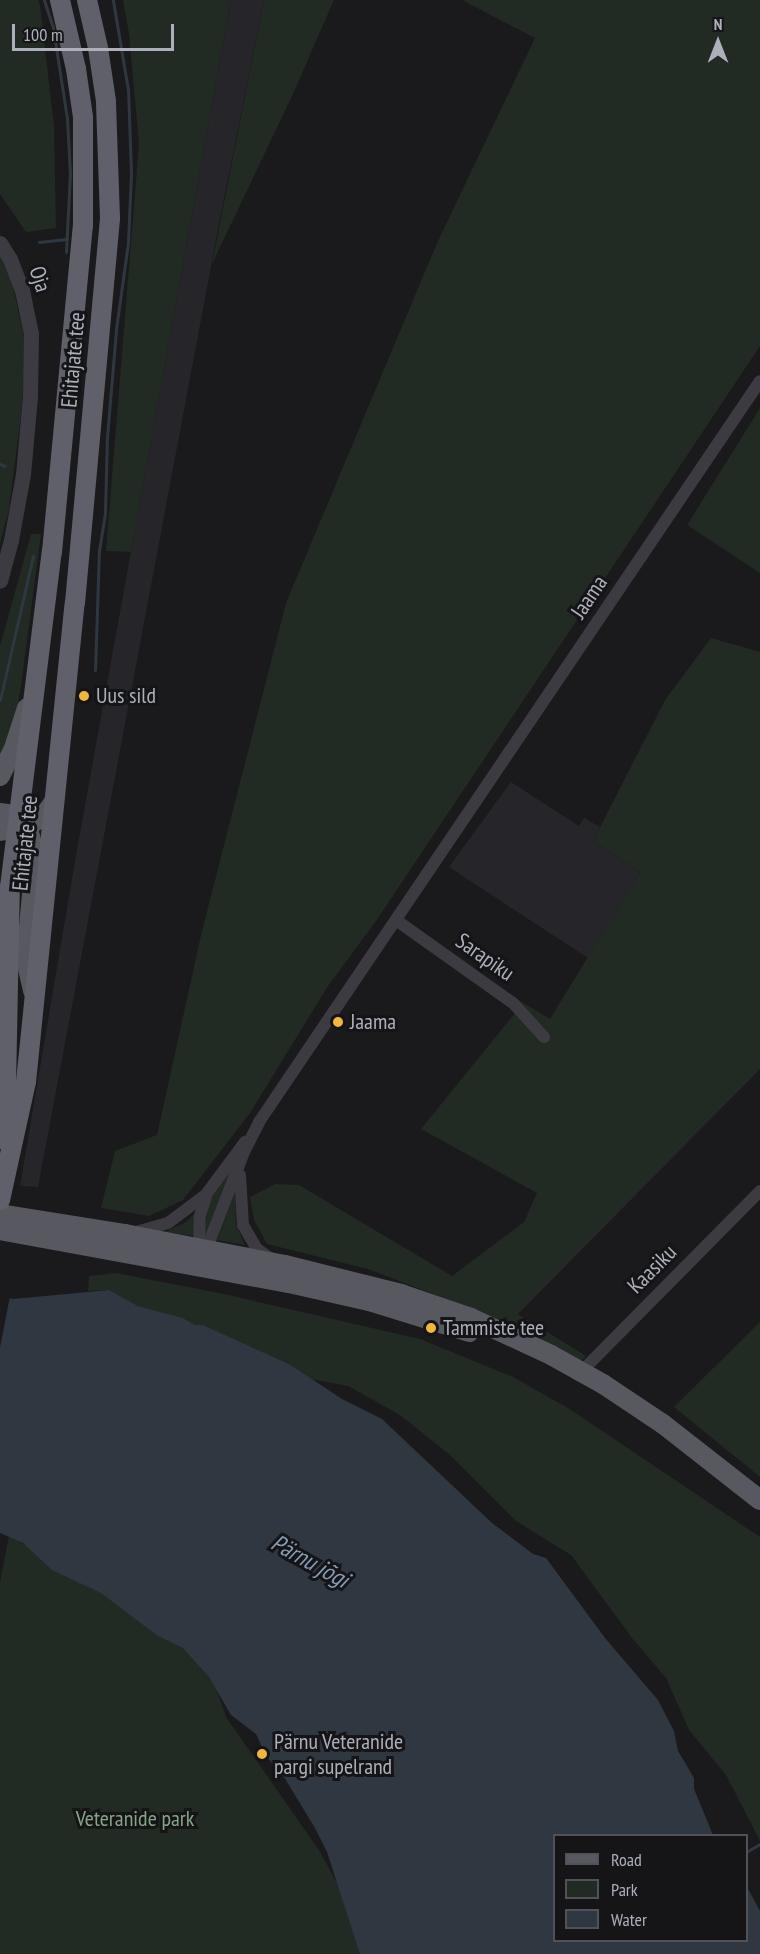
<!DOCTYPE html>
<meta charset="utf-8">
<style>
body{margin:0}
#map{position:relative;width:760px;height:1954px;overflow:hidden;background:#1a1a1c;font-family:"PT Sans Narrow",sans-serif}
div>[style]{position:absolute}
[style*='--x']{left:calc(var(--x)*1px);top:calc(var(--y)*1px);width:calc(var(--w)*1px);rotate:calc(var(--a)*1deg)}
.built>*{inset:0;background:#262529}
.green>*{inset:0;background:#212a23}
.water>*{inset:0;background:#2f3840}
.pier>*{inset:0;background:#1a1a1c}
.stream>*{height:3px;margin:-1.5px;padding:0 1.5px;transform-origin:1.5px;border-radius:1.5px;background:#2f3840}
.minor>*{height:12px;margin:-6px;padding:0 6px;transform-origin:6px;border-radius:6px;background:#3b3b41}
.tertiary>*{height:15px;margin:-7.5px;padding:0 7.5px;transform-origin:7.5px;border-radius:7.5px;background:#3b3b41}
.primary>*{height:20px;margin:-10px;padding:0 10px;transform-origin:10px;border-radius:10px;background:#575860}
.trunk>*{height:20px;margin:-10px;padding:0 10px;transform-origin:10px;border-radius:10px;background:#5f6069}
.dots>*{width:16px;height:16px;translate:-50% -50%;box-sizing:border-box;border:3px solid #151417;border-radius:50%}
span{translate:-50% -50%;white-space:nowrap;text-align:center;line-height:1.15;-webkit-text-stroke:6px #151417;paint-order:stroke}
.street-label{font-size:22px;color:#acb0bb}
.poi-label{font-size:22px;color:#acb0bb}
.left{translate:0 -50%;text-align:left}
.park-label{font-size:22px;color:#84a686}
.water-label{font-size:24px;color:#849db5;font-style:italic}
.legend{position:absolute;left:553px;top:1834px;width:195px;height:108px;box-sizing:border-box;background:#151417;border:2px solid #515259;margin:0;padding:8px 10px;list-style:none;font-size:18px;color:#acb0bb}
.legend li{display:flex;align-items:center;gap:12px;height:30px}
.legend b{width:30px;border:2px solid #515259}
.north{position:absolute;left:688px;top:12px;width:60px;height:60px;-webkit-text-stroke:4px #151417;paint-order:stroke;rotate:0deg;font-size:16px;font-weight:700;line-height:24px;text-align:center;color:#acb0bb}
.north::after{content:'';display:block;margin:auto;width:21px;height:27px;background:#acb0bb;clip-path:polygon(50% 0,100% 100%,50% 72%,0 100%)}
.scale{position:absolute;left:12px;top:24px;width:162px;height:27px;box-sizing:border-box;border:3px solid #acb0bb;border-top:0;padding-left:8px;font-size:18px;line-height:21px;white-space:nowrap;color:#acb0bb;-webkit-text-stroke:4px #151417;paint-order:stroke}
</style>
<div id="map">
<div class="built">
<i style="clip-path:polygon(231px 0,264px 0,218px 229px,38px 1187px,20px 1186px,76px 855px)"></i>
<i style="clip-path:polygon(511px 782px,579px 826px,584px 818px,600px 827px,593px 841px,640px 872px,588px 958px,449px 867px)"></i>
</div>
<div class="green">
<i style="clip-path:polygon(0 0,38px 0,40px 5px,54px 127px,56px 228px,26px 232px,0 194px)"></i>
<i style="clip-path:polygon(123px 0,231px 0,131px 552px,106px 551px,139px 144px,129px 34px)"></i>
<i style="clip-path:polygon(264px 0,334px 0,293px 94px,212px 264px)"></i>
<i style="clip-path:polygon(462px 0,760px 0,760px 346px,376px 921px,328px 986px,250px 1113px,183px 1200px,149px 1216px,101px 1208px,115px 1151px,157px 1135px,201px 935px,286px 603px,437px 243px,535px 38px)"></i>
<i style="clip-path:polygon(0 254px,12px 281px,26px 347px,21px 416px,9px 509px,0 544px)"></i>
<i style="clip-path:polygon(760px 408px,760px 573px,687px 525px)"></i>
<i style="clip-path:polygon(31px 534px,41px 534px,21px 687px,14px 726px,0 759px,0 646px)"></i>
<i style="clip-path:polygon(711px 638px,760px 652px,760px 1069px,518px 1314px,586px 1356px,580px 1362px,493px 1317px,368px 1269px,267px 1244px,254px 1220px,250px 1197px,275px 1184px,299px 1185px,452px 1276px,524px 1222px,537px 1193px,421px 1129px,515px 1013px,517px 999px,550px 1019px,640px 872px,593px 841px,665px 700px)"></i>
<i style="clip-path:polygon(232px 1168px,205px 1239px,204px 1231px,210px 1201px,216px 1187px)"></i>
<i style="clip-path:polygon(235px 1192px,236px 1225px,245px 1245px,217px 1240px)"></i>
<i style="clip-path:polygon(194px 1214px,194px 1236px,165px 1232px,186px 1222px)"></i>
<i style="clip-path:polygon(116px 1273px,224px 1294px,420px 1339px,513px 1377px,568px 1408px,760px 1537px,760px 1841px,726px 1775px,689px 1730px,666px 1678px,632px 1638px,571px 1555px,516px 1521px,450px 1455px,400px 1415px,348px 1386px,311px 1379px,289px 1364px,203px 1325px,195px 1325px,183px 1318px,138px 1306px,109px 1290px,88px 1291px,89px 1276px)"></i>
<i style="clip-path:polygon(760px 1322px,760px 1477px,674px 1407px)"></i>
<i style="clip-path:polygon(9px 1536px,71px 1571px,206px 1659px,226px 1717px,319px 1850px,364px 1932px,369px 1954px,0 1954px,0 1582px)"></i>
</div>
<div class="water">
<i style="clip-path:polygon(109px 1290px,138px 1306px,183px 1318px,195px 1325px,203px 1325px,289px 1364px,342px 1399px,382px 1419px,492px 1523px,533px 1554px,546px 1558px,605px 1638px,658px 1700px,674px 1731px,678px 1751px,694px 1778px,694px 1789px,713px 1835px,554px 1836px,554px 1940px,746px 1940px,747px 1887px,760px 1911px,760px 1954px,360px 1954px,327px 1852px,315px 1828px,284px 1777px,266px 1756px,256px 1734px,231px 1715px,209px 1677px,183px 1648px,158px 1636px,101px 1593px,52px 1570px,23px 1543px,0 1533px,0 1296px,13px 1299px)"></i>
</div>
<div class="pier">
<i style="clip-path:polygon(0 1293px,10px 1296px,0 1348px)"></i>
</div>
<div class="stream">
<i style="--x:44;--y:0;--w:29;--a:72"></i>
<i style="--x:53;--y:28;--w:91;--a:81.2"></i>
<i style="--x:67;--y:118;--w:55;--a:86.9"></i>
<i style="--x:70;--y:173;--w:79;--a:92.9"></i>
<i style="--x:39;--y:242;--w:28;--a:-6"></i>
<i style="--x:0;--y:464;--w:5;--a:22"></i>
<i style="--x:95;--y:670;--w:119;--a:-88.1"></i>
<i style="--x:99;--y:551;--w:39;--a:-81"></i>
<i style="--x:105;--y:512;--w:75;--a:-88.5"></i>
<i style="--x:107;--y:437;--w:108;--a:-85.2"></i>
<i style="--x:116;--y:329;--w:88;--a:-82.1"></i>
<i style="--x:128;--y:242;--w:68;--a:-87.5"></i>
<i style="--x:131;--y:174;--w:84;--a:-92"></i>
<i style="--x:128;--y:90;--w:91;--a:-99.5"></i>
<i style="--x:0;--y:700;--w:148;--a:-77.1"></i>
<i style="--x:746;--y:1852;--w:16;--a:-30"></i>
</div>
<div class="minor">
<i style="--x:396;--y:920;--w:143;--a:35.4"></i>
<i style="--x:513;--y:1003;--w:46;--a:47.6"></i>
<i style="--x:240;--y:1175;--w:50;--a:86.6"></i>
<i style="--x:243;--y:1225;--w:28;--a:60"></i>
<i style="--x:257;--y:1249;--w:16;--a:35"></i>
<i style="--x:136;--y:1232;--w:33;--a:-16"></i>
<i style="--x:168;--y:1223;--w:45;--a:-36.9"></i>
<i style="--x:205;--y:1253;--w:108;--a:-68.9"></i>
<i style="--x:244;--y:1152;--w:34;--a:-63"></i>
<i style="--x:259;--y:1122;--w:894;--a:-55.94"></i>
<i style="--x:199;--y:1255;--w:39;--a:-89"></i>
<i style="--x:200;--y:1216;--w:24;--a:-73"></i>
<i style="--x:207;--y:1193;--w:64;--a:-53.3"></i>
<i style="--x:578;--y:1375;--w:259;--a:-45.3"></i>
</div>
<div class="tertiary">
<i style="--x:0;--y:243;--w:19;--a:58"></i>
<i style="--x:10;--y:259;--w:33;--a:69"></i>
<i style="--x:22;--y:290;--w:45;--a:78.4"></i>
<i style="--x:31;--y:334;--w:62;--a:90.9"></i>
<i style="--x:30;--y:396;--w:78;--a:95.1"></i>
<i style="--x:23;--y:474;--w:67;--a:100.3"></i>
<i style="--x:11;--y:540;--w:42;--a:105"></i>
</div>
<div class="primary">
<i style="--x:0;--y:776;--w:31;--a:-63"></i>
<i style="--x:14;--y:748;--w:42;--a:-72"></i>
<i style="--x:0;--y:813;--w:17;--a:7"></i>
<i style="--x:17;--y:815;--w:15;--a:48"></i>
<i style="--x:27;--y:826;--w:18;--a:74"></i>
<i style="--x:32;--y:843;--w:51;--a:90"></i>
<i style="--x:32;--y:894;--w:66;--a:95.2"></i>
<i style="--x:26;--y:960;--w:32;--a:77"></i>
<i style="--x:0;--y:831;--w:27;--a:-10"></i>
<i style="--x:27;--y:826;--w:20;--a:-30"></i>
<i style="--x:44;--y:816;--w:16;--a:-55"></i>
<i style="--x:0;--y:1214;--w:127;--a:9.1"></i>
<i style="--x:125;--y:1234;--w:163;--a:11"></i>
<i style="--x:285;--y:1265;--w:120;--a:14"></i>
<i style="--x:401;--y:1294;--w:74;--a:18.9"></i>
<i style="--x:471;--y:1318;--w:88;--a:24.8"></i>
<i style="--x:551;--y:1355;--w:60;--a:29.1"></i>
<i style="--x:603;--y:1384;--w:72;--a:33.7"></i>
<i style="--x:663;--y:1424;--w:123;--a:38.1"></i>
<i style="--x:0;--y:1230;--w:294;--a:10.4"></i>
<i style="--x:289;--y:1283;--w:82;--a:12.7"></i>
<i style="--x:369;--y:1301;--w:105;--a:17.2"></i>
</div>
<div class="trunk">
<i style="--x:5;--y:1140;--w:253;--a:-88.9"></i>
<i style="--x:10;--y:887;--w:338;--a:-82.9"></i>
<i style="--x:52;--y:552;--w:327;--a:-84.6"></i>
<i style="--x:83;--y:226;--w:109;--a:-90"></i>
<i style="--x:83;--y:117;--w:49;--a:-98.3"></i>
<i style="--x:76;--y:69;--w:71;--a:-103.1"></i>
<i style="--x:0;--y:1200;--w:121;--a:-77.6"></i>
<i style="--x:26;--y:1082;--w:481;--a:-84.2"></i>
<i style="--x:75;--y:603;--w:387;--a:-84.8"></i>
<i style="--x:110;--y:218;--w:117;--a:-92"></i>
<i style="--x:106;--y:101;--w:54;--a:-98.6"></i>
<i style="--x:98;--y:48;--w:49;--a:-102.9"></i>
</div>
<div class="dots">
<i style="left:84px;top:696px;background:#f1b73c"></i>
<i style="left:338px;top:1022px;background:#f1b73c"></i>
<i style="left:431px;top:1328px;background:#f1b73c"></i>
<i style="left:262px;top:1754px;background:#f1b73c"></i>
</div>
<div class="street-label">
<span style="left:40px;top:279px;rotate:73deg">Oja</span>
<span style="left:73px;top:360px;rotate:-85deg">Ehitajate tee</span>
<span style="left:589px;top:597px;rotate:-56deg">Jaama</span>
<span style="left:25px;top:843px;rotate:-84deg">Ehitajate tee</span>
<span style="left:485px;top:957px;rotate:35deg">Sarapiku</span>
<span style="left:652px;top:1269px;rotate:-45deg">Kaasiku</span>
</div>
<div class="poi-label">
<span class="left" style="left:96px;top:696px">Uus sild</span>
<span class="left" style="left:350px;top:1022px">Jaama</span>
<span class="left" style="left:443px;top:1328px">Tammiste tee</span>
<span class="left" style="left:274px;top:1754px">Pärnu Veteranide<br>pargi supelrand</span>
</div>
<div class="park-label">
<span style="left:135px;top:1819px">Veteranide park</span>
</div>
<div class="water-label">
<span style="left:310px;top:1561px;rotate:29deg">Pärnu jõgi</span>
</div>
<ul class="legend">
<li><b style="height:8px;background:#575860"></b>Road</li>
<li><b style="height:16px;background:#212a23"></b>Park</li>
<li><b style="height:16px;background:#2f3840"></b>Water</li>
</ul>
<div class="north">N</div>
<div class="scale">100 m</div>
</div>
